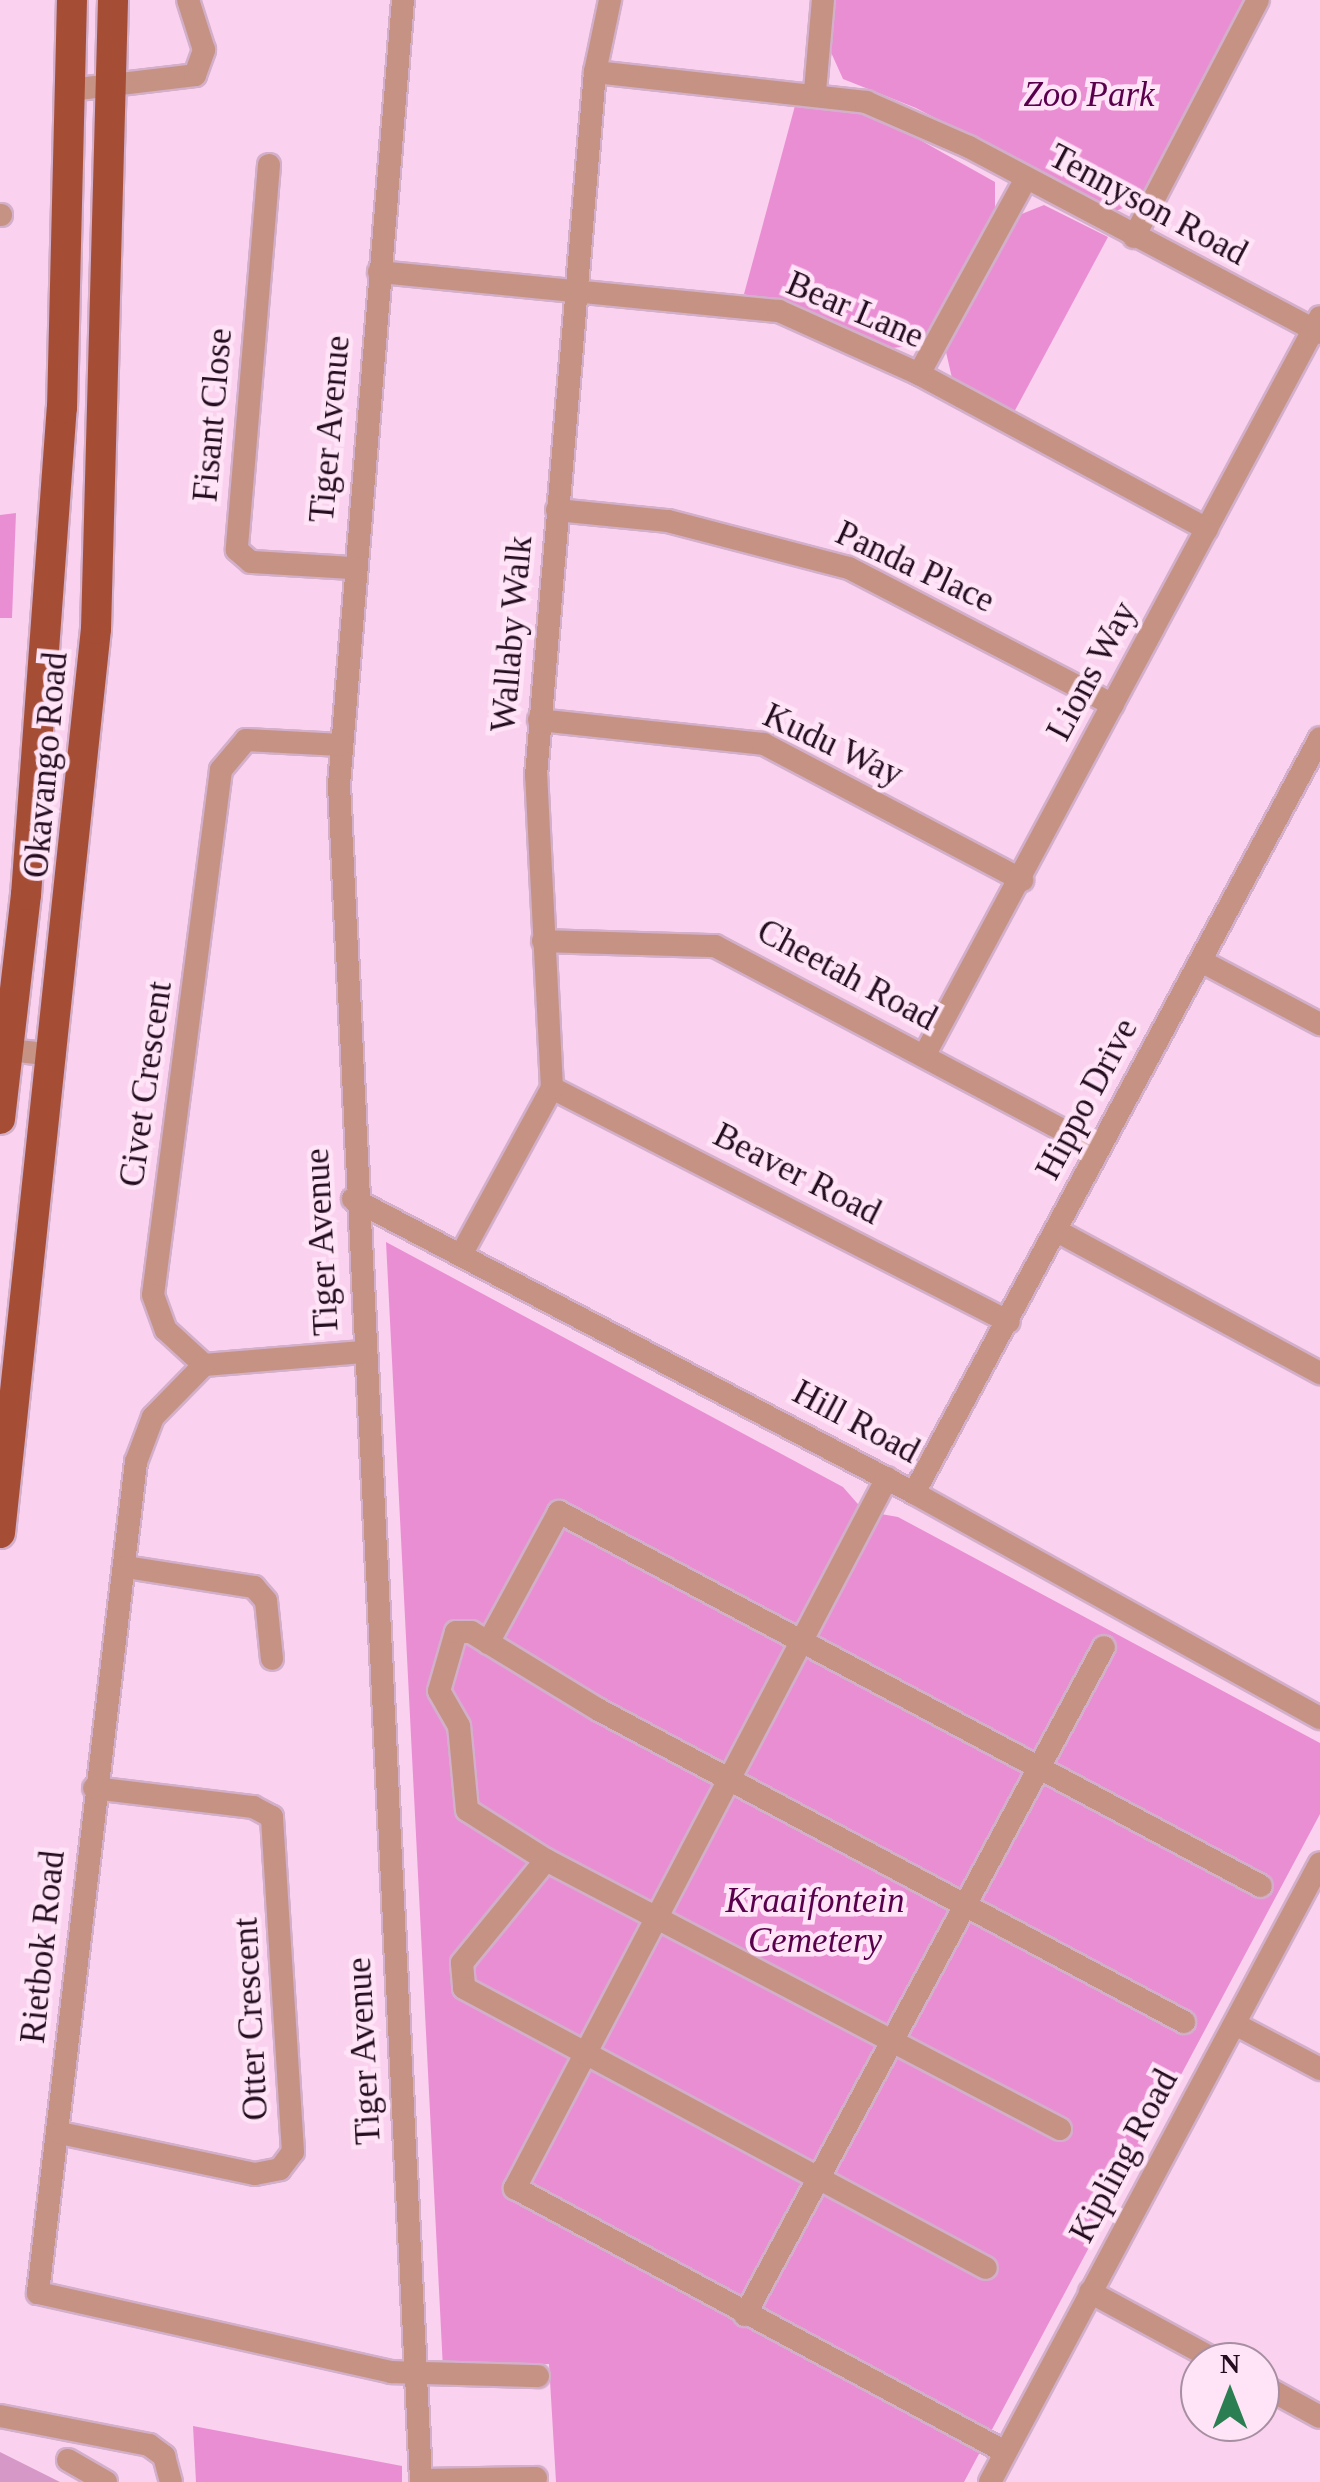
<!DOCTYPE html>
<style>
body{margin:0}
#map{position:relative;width:1320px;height:2482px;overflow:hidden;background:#fad2ef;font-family:"Times New Roman",serif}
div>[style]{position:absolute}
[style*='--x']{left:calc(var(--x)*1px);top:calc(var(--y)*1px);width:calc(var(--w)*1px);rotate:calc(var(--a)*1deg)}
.green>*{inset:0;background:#ea8ed4}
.building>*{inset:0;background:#d698c7}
.roads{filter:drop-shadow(2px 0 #d3afca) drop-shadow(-2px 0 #d3afca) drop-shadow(0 2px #d3afca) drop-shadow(0 -2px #d3afca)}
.minor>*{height:22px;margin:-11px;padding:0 11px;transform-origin:11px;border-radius:11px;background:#c59284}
.major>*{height:30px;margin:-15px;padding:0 15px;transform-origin:15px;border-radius:15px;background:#a64d35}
span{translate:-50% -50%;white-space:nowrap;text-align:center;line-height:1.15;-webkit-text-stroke:9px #ffe4f7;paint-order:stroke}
.park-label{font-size:35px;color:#59004c;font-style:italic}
.street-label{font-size:35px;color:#240d1f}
.north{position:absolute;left:1180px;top:2342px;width:100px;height:100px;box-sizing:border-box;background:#ffe4f7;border:2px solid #a78ea1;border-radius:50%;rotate:0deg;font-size:28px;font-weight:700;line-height:40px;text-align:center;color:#240d1f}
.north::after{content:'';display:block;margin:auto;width:35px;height:45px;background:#2a7e51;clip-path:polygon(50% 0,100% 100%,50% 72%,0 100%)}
</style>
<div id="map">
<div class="green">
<i style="clip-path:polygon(835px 0,1247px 0,1140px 200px,1114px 212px,916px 108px,843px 79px,829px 48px)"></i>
<i style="clip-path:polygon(796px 102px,879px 117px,995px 182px,995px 210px,920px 345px,892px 348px,744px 294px)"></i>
<i style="clip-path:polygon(1044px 205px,1108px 237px,1013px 414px,952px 378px,946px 352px,1014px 217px)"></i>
<i style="clip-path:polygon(16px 513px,12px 618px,0 618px,0 515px)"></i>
<i style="clip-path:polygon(386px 1242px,843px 1487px,864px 1511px,898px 1517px,1320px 1743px,1320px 1814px,964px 2482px,556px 2482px,549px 2364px,443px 2369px)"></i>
<i style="clip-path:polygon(193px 2426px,402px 2466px,402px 2482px,196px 2482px)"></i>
</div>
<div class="building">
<i style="clip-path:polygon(0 2452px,60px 2482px,0 2482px)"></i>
</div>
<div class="roads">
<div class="minor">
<i style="--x:403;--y:0;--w:788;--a:94.66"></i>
<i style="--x:339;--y:785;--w:1699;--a:87.23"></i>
<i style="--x:595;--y:72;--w:273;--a:6.3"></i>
<i style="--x:866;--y:102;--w:112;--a:23.6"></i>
<i style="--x:969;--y:147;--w:397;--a:27.9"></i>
<i style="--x:70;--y:90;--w:126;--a:-6.8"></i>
<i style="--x:195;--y:75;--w:27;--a:-70"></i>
<i style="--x:204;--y:50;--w:52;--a:-107.7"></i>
<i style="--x:815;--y:91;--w:91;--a:-85"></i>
<i style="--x:269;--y:165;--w:386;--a:94.8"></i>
<i style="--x:237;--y:550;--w:18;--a:41"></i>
<i style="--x:251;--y:562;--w:102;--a:3.4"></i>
<i style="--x:0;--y:215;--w:1;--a:0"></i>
<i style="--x:1134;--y:237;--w:267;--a:-62.4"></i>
<i style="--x:379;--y:272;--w:402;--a:5.6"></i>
<i style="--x:779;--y:311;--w:154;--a:24.2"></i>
<i style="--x:919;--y:374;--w:327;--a:28.3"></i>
<i style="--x:919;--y:374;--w:221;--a:-61.3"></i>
<i style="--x:557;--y:510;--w:112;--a:5.7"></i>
<i style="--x:668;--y:521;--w:187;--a:14.6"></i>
<i style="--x:849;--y:568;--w:297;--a:27.4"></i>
<i style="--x:539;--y:720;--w:226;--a:6.1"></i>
<i style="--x:764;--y:744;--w:292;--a:27.8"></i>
<i style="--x:341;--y:745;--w:95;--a:-177"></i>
<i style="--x:246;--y:740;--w:39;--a:130"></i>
<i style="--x:221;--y:770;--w:529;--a:97.38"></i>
<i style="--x:153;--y:1295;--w:37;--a:70"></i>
<i style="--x:166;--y:1330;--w:52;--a:42.6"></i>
<i style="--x:204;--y:1365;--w:159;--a:-4.7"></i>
<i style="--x:543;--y:941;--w:172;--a:1.7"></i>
<i style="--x:715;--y:946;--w:433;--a:27.9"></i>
<i style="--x:1201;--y:961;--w:135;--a:27.9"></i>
<i style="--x:0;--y:1049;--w:55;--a:6.2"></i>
<i style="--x:924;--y:1056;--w:838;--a:-61.81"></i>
<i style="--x:552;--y:1088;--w:513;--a:27.11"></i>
<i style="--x:353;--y:1199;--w:633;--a:27.66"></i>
<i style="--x:914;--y:1493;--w:464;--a:29"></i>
<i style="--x:1057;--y:1231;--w:299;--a:28.4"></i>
<i style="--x:462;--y:1253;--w:188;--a:-61.4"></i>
<i style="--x:552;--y:1088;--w:312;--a:-92.9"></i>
<i style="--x:536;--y:776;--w:706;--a:-85.21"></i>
<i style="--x:595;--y:72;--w:74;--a:-78.2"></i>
<i style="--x:204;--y:1365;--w:73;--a:134.4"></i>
<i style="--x:153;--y:1417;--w:48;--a:110.7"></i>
<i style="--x:136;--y:1462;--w:837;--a:96.73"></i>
<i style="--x:38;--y:2293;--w:362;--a:12.6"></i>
<i style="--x:391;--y:2372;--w:147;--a:1.6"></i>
<i style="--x:887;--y:1478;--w:802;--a:117.65"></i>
<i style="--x:515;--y:2188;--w:557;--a:28.31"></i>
<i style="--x:914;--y:1493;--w:857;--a:-61.73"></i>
<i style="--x:126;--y:1567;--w:130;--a:8.9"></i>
<i style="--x:254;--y:1587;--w:18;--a:49"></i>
<i style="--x:266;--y:1601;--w:58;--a:84.1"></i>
<i style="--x:488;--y:1643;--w:149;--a:-61.5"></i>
<i style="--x:559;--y:1512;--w:795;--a:28.05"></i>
<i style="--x:546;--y:1860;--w:133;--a:129.2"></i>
<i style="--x:462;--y:1963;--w:25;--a:85"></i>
<i style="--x:464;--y:1988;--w:592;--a:28.21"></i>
<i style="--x:1235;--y:2024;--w:96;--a:27.9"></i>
<i style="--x:1060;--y:2129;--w:580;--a:-152.37"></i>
<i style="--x:546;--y:1860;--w:93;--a:-147.7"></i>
<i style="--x:467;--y:1810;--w:84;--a:-95.4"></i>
<i style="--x:459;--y:1726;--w:40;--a:-119.7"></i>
<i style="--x:439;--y:1691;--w:61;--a:-73.9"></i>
<i style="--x:456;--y:1632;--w:15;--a:0"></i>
<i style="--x:471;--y:1632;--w:150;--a:31.4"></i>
<i style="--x:599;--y:1710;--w:663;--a:28.07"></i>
<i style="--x:60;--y:2133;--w:199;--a:11.9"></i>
<i style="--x:255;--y:2174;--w:25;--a:-11"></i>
<i style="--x:280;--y:2169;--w:21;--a:-53"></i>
<i style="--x:293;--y:2152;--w:336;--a:-93.6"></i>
<i style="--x:272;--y:1817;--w:21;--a:-152"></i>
<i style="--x:253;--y:1807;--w:160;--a:-173.2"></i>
<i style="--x:1090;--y:2292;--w:147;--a:28.5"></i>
<i style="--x:745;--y:2315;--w:758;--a:-61.75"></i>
<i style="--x:1260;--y:2384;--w:68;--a:28.8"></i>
<i style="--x:0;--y:2416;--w:152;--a:11"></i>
<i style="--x:149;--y:2445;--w:19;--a:36"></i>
<i style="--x:164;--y:2456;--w:27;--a:75"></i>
<i style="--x:68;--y:2460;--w:44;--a:30.1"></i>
<i style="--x:421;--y:2480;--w:115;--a:-1"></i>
<i style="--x:990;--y:2482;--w:701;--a:-61.94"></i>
</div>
<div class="major">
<i style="--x:0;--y:1119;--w:226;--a:-83.4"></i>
<i style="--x:26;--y:895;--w:488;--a:-85.8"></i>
<i style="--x:62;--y:408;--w:408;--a:-88.6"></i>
<i style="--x:0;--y:1533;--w:909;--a:-83.94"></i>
<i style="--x:96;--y:629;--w:629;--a:-88.45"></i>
</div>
</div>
<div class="park-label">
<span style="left:1089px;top:95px">Zoo Park</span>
<span style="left:815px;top:1921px">Kraaifontein<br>Cemetery</span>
</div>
<div class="street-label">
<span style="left:1148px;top:205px;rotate:28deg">Tennyson Road</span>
<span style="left:855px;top:310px;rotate:23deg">Bear Lane</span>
<span style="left:213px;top:415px;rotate:-85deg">Fisant Close</span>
<span style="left:330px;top:429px;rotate:-85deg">Tiger Avenue</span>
<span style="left:915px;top:567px;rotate:25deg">Panda Place</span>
<span style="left:512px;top:634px;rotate:-85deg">Wallaby Walk</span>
<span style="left:1092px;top:671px;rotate:-62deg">Lions Way</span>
<span style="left:833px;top:745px;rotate:25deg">Kudu Way</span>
<span style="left:46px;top:765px;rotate:-85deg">Okavango Road</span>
<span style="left:847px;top:975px;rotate:28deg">Cheetah Road</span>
<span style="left:146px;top:1084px;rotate:-82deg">Civet Crescent</span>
<span style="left:1087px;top:1099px;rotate:-62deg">Hippo Drive</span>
<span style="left:797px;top:1174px;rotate:27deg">Beaver Road</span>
<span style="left:322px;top:1242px;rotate:-93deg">Tiger Avenue</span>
<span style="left:856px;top:1422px;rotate:28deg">Hill Road</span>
<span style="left:43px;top:1947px;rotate:-84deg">Rietbok Road</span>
<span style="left:251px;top:2019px;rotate:-93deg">Otter Crescent</span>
<span style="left:364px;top:2051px;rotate:-93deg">Tiger Avenue</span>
<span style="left:1124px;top:2156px;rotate:-62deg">Kipling Road</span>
</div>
<div class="north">N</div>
</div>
